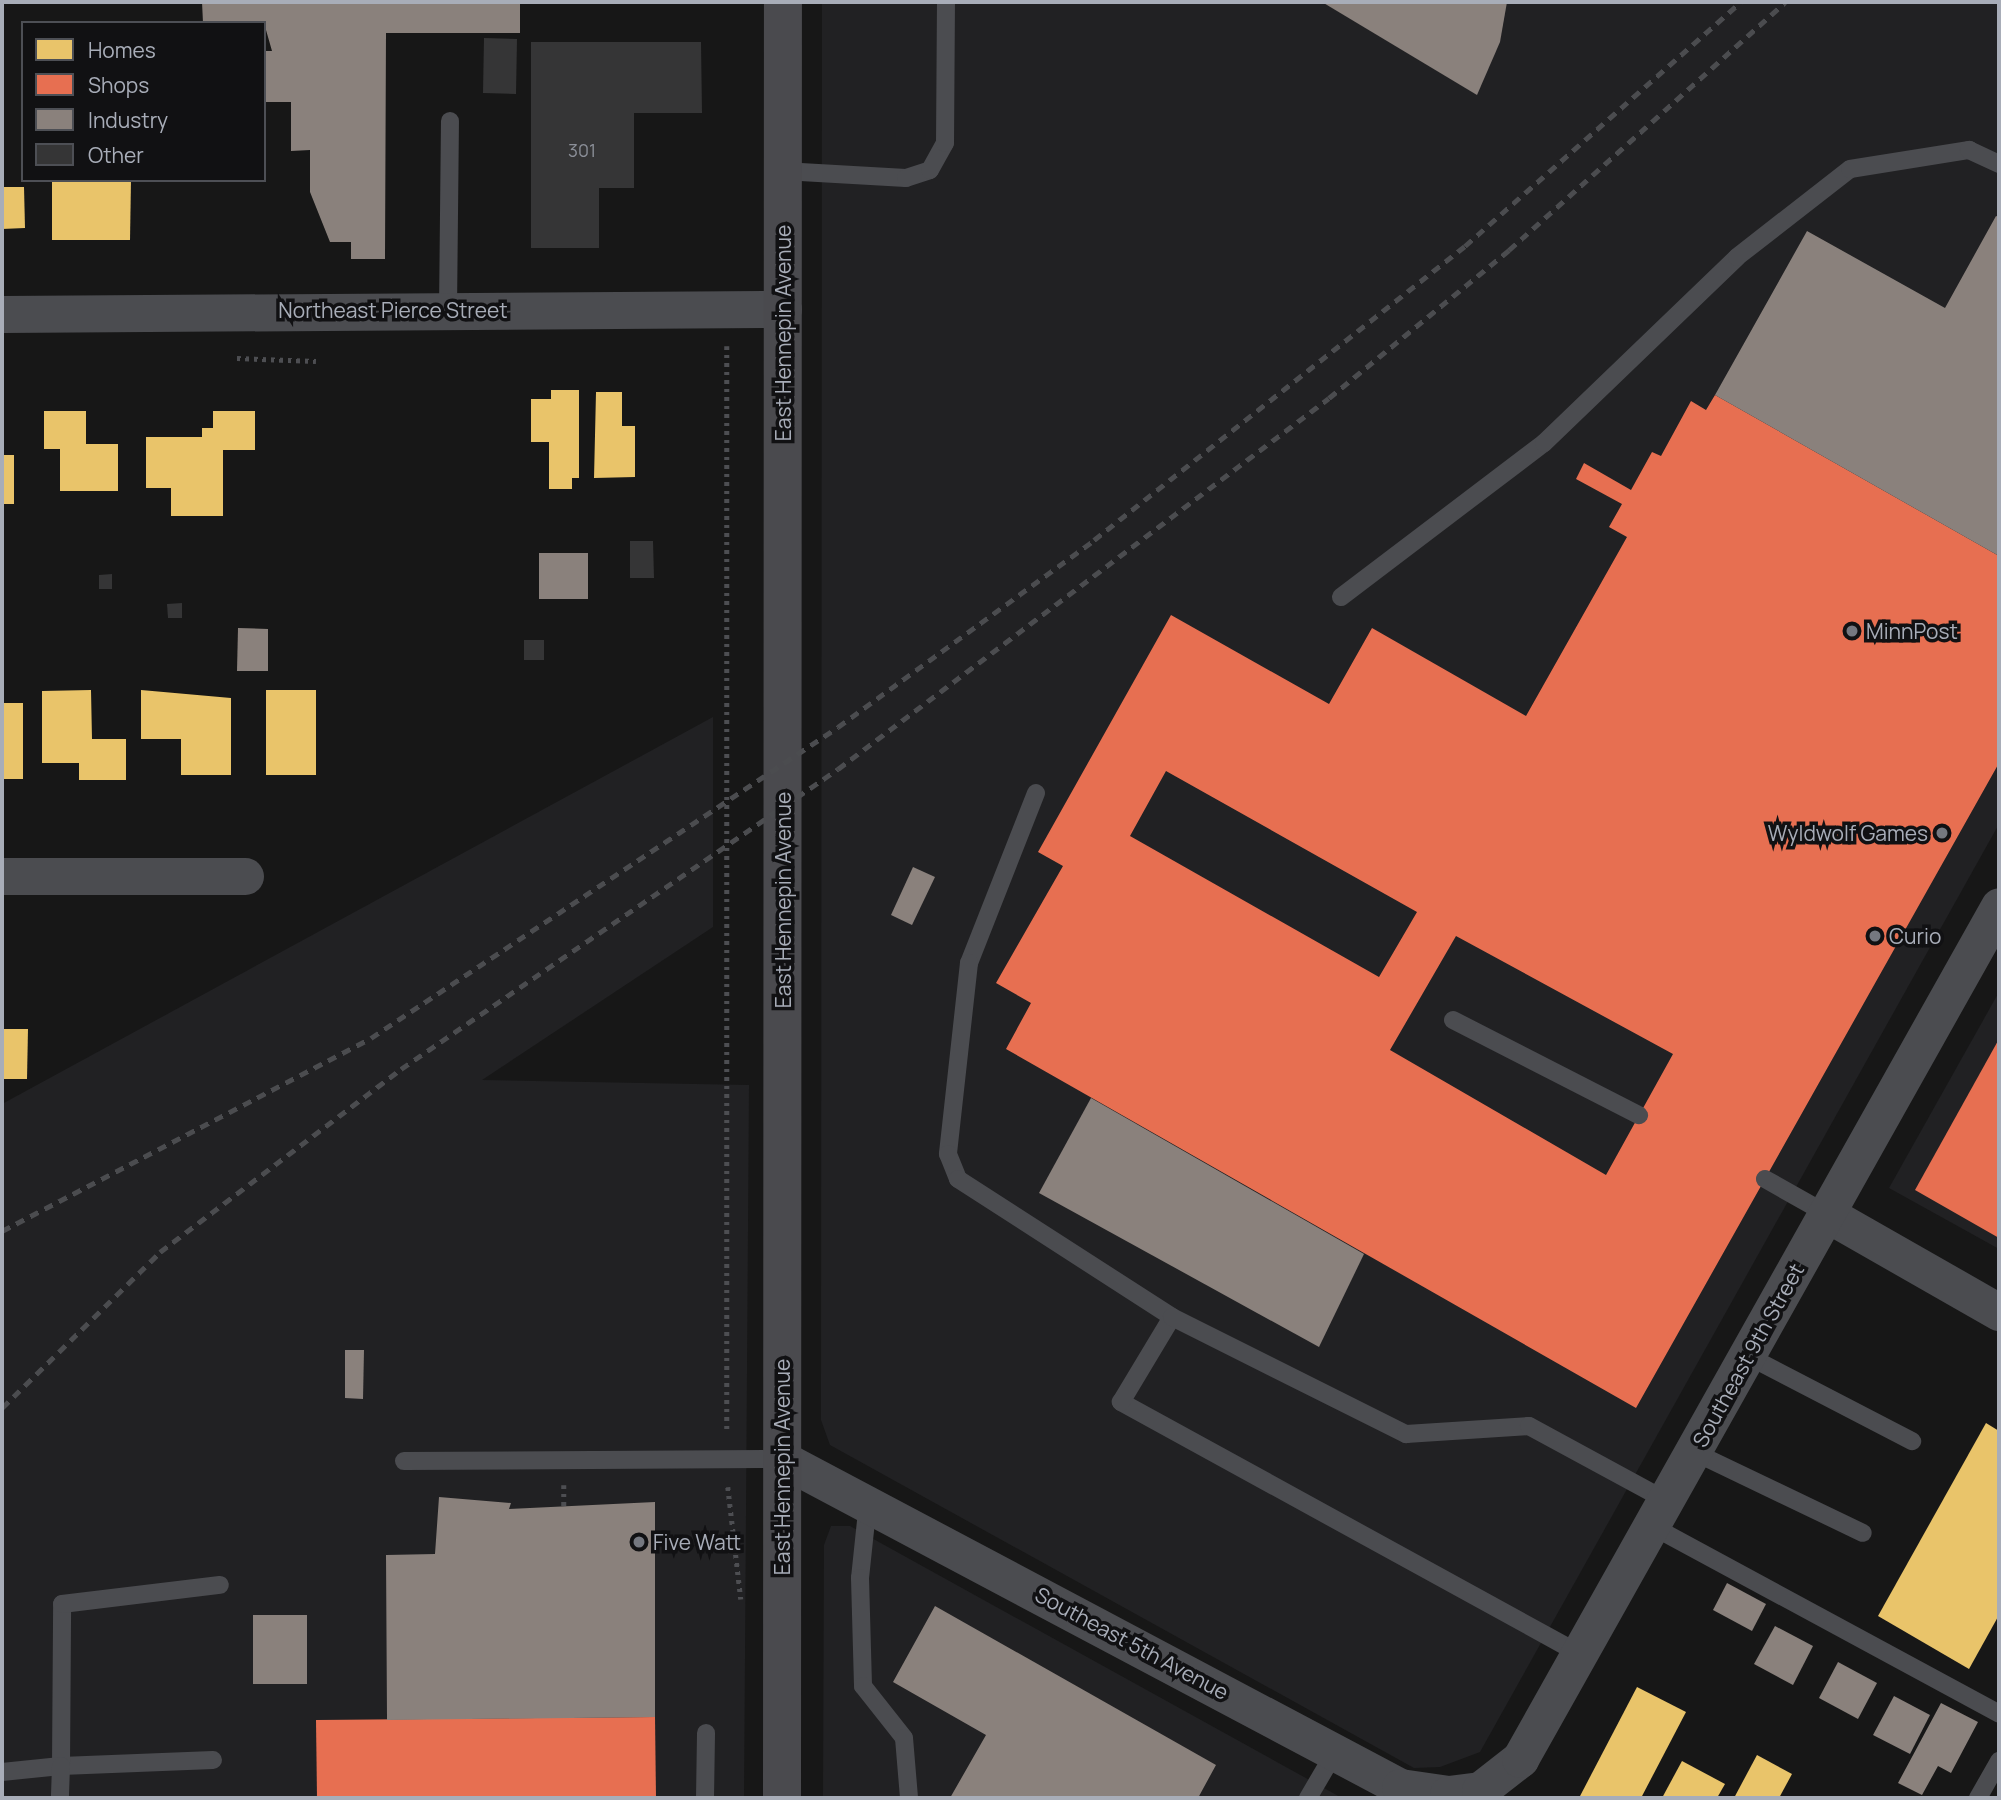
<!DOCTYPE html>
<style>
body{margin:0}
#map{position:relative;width:2001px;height:1800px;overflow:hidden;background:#171717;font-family:Manrope,sans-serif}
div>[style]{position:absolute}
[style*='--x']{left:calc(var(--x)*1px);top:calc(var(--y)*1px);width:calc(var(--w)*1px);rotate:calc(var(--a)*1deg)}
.built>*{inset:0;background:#212123}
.homes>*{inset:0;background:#e9c46a}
.shops>*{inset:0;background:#e76f51}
.industry>*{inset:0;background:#8a817c}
.building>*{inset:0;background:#353536}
.path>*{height:4.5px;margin-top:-2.25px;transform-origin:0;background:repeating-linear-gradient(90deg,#4d4e52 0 3.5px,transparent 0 8.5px)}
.lane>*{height:18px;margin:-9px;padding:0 9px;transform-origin:9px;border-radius:9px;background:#4b4c50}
.street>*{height:37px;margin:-18.5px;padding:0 18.5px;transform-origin:18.5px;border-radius:18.5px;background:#4b4c50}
.secondary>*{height:38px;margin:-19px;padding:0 19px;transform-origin:19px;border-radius:19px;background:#4a4a4e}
.rail>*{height:5px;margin-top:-2.5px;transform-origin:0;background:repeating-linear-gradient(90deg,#4b4c4f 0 9px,transparent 0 16px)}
.dots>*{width:19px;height:19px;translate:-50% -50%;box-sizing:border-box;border:4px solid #111113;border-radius:50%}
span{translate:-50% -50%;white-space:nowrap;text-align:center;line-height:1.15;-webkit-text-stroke:7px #111113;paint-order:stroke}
.number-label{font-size:18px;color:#8b8f98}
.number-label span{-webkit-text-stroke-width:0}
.street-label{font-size:21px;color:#a8adb8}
.poi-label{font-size:21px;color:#a8adb8}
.left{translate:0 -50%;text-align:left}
.right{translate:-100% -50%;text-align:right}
.frame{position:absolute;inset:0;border:4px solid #a8adb8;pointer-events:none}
.legend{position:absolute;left:21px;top:21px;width:245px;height:161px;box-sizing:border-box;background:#111113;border:2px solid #4d4f55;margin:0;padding:9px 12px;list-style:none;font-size:21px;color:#a8adb8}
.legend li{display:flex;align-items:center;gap:14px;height:35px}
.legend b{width:35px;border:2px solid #4d4f55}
</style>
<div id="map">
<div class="built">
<i style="clip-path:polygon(822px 2px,1999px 2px,1999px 824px,1480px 1752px,1440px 1767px,1414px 1768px,830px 1445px,821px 1420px)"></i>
<i style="clip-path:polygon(713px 717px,713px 927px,482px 1080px,749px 1085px,744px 1798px,2px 1798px,2px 1104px)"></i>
<i style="clip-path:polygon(1999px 992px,1999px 1249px,1889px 1188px)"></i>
<i style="clip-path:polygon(831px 1526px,850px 1526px,1342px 1798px,823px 1798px,824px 1545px)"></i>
</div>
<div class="homes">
<i style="clip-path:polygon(52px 180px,131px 180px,130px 240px,52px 240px)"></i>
<i style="clip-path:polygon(2px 187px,24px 187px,25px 228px,2px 229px)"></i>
<i style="clip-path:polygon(551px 390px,579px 390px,579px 478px,572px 478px,572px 489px,549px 489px,549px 442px,531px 442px,531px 399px,551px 399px)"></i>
<i style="clip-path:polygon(596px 392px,622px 392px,622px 426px,635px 426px,635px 477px,594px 478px)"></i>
<i style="clip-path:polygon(44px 411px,86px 411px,86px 444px,118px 444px,118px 491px,60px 491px,60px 449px,44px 449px)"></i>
<i style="clip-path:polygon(213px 411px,255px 411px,255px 450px,223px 450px,223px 516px,171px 516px,171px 488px,146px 488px,146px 437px,202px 437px,202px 428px,213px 428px)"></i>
<i style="clip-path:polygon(2px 455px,14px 455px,14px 504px,2px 504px)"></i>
<i style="clip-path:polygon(91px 690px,92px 739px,126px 739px,126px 780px,79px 780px,79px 763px,42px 763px,42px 691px)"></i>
<i style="clip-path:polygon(141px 690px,231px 698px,231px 775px,181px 775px,181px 739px,141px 739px)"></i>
<i style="clip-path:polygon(266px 690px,316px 690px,316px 775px,266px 775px)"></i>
<i style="clip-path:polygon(2px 703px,23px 703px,23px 779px,2px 779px)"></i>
<i style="clip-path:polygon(2px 1029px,28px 1029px,27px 1079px,2px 1079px)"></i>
<i style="clip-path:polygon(1986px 1423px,1999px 1431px,1999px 1615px,1969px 1669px,1878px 1616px)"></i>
<i style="clip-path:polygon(1637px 1687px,1686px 1712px,1641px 1798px,1579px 1798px)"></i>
<i style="clip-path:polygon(1757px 1755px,1792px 1774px,1779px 1798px,1734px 1798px)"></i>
<i style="clip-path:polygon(1682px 1761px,1725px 1784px,1717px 1798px,1662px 1798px)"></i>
</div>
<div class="shops">
<i style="clip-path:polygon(evenodd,1715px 395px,1999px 556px,1999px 763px,1636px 1408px,1006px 1049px,1031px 1003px,996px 983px,1063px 866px,1038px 852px,1171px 615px,1329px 704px,1372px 628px,1526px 716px,1627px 537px,1609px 527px,1622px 504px,1576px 479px,1584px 463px,1631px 490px,1652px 452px,1661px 456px,1691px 401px,1706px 410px,1715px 395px,1166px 771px,1417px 912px,1379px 977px,1130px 836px,1166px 771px,1715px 395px,1456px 936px,1673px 1054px,1606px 1175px,1390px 1050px,1456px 936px)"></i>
<i style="clip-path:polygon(1999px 1039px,1999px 1238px,1915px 1190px)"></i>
<i style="clip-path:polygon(655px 1717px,656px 1798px,317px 1798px,316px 1720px)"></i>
</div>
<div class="industry">
<i style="clip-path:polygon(202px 2px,520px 2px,520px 33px,386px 33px,385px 259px,351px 259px,351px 242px,330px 242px,310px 192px,310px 150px,291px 151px,291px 102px,264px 102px,264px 51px,272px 51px,264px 23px,203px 23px)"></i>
<i style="clip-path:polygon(1322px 2px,1507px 2px,1500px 42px,1477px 95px)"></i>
<i style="clip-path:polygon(1996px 216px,1999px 217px,1999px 556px,1715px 395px,1807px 231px,1945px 308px)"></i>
<i style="clip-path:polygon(539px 553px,588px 553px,588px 599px,539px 599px)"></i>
<i style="clip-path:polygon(238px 628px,268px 629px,268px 671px,237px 671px)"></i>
<i style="clip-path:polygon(913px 867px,935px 877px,912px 925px,891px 915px)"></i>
<i style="clip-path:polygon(1091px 1098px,1364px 1254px,1319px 1347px,1039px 1193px)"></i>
<i style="clip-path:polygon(345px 1350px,364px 1350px,363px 1399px,345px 1398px)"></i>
<i style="clip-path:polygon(439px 1497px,511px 1503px,509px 1509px,655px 1502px,655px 1717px,387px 1720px,386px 1555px,435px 1554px)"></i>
<i style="clip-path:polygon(1727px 1583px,1766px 1604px,1752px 1631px,1713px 1610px)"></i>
<i style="clip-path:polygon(935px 1606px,1216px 1765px,1198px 1798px,950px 1798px,986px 1735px,893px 1682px)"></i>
<i style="clip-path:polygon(253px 1615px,307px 1615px,307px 1684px,253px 1684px)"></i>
<i style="clip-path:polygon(1775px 1626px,1813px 1646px,1793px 1685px,1754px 1664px)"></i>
<i style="clip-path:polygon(1838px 1662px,1877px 1683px,1858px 1719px,1819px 1698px)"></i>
<i style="clip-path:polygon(1894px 1696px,1930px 1715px,1910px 1754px,1873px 1735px)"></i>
<i style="clip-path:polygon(1941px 1703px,1978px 1722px,1951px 1773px,1938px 1766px,1922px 1795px,1898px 1783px)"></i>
</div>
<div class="building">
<i style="clip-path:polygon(484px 38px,517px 39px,516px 94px,483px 93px)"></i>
<i style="clip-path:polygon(531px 42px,701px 42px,702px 113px,634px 113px,634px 188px,599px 188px,599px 248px,531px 248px)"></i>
<i style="clip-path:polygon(630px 541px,653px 541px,654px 578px,630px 578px)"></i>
<i style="clip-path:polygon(112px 574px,112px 589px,99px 589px,99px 575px)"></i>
<i style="clip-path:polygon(182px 603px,182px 618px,168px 618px,167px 604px)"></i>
<i style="clip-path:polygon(524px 640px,544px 640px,544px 660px,524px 660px)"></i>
</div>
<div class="path">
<i style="--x:727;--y:346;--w:1087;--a:90"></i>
<i style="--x:237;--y:358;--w:79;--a:2.2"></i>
<i style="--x:564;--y:1485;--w:23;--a:90"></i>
<i style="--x:728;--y:1487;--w:113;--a:83.4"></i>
</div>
<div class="lane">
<i style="--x:783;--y:171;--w:123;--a:3.3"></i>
<i style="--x:906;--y:178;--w:25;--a:-18"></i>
<i style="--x:930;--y:170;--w:31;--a:-61"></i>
<i style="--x:945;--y:143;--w:141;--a:-89.6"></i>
<i style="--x:448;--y:310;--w:189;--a:-89.4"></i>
<i style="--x:1341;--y:597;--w:255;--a:-37.2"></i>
<i style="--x:1544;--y:443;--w:268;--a:-43.9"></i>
<i style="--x:1737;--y:257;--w:143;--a:-37.9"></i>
<i style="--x:1850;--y:169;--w:121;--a:-9.1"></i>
<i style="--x:1969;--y:150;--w:33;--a:25"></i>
<i style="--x:1036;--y:793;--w:183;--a:111.5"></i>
<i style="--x:969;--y:963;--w:192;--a:96.3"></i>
<i style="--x:948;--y:1154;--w:27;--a:68"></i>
<i style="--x:958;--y:1179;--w:255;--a:32.8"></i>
<i style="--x:1453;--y:1020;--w:209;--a:27.1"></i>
<i style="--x:1765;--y:1179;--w:71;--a:29.4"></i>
<i style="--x:1748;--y:1356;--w:185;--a:27.4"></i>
<i style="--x:1694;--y:1452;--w:187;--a:25.6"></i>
<i style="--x:404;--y:1461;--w:378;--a:-0.3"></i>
<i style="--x:868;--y:1502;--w:76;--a:96"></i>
<i style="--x:860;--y:1578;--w:108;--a:88.4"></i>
<i style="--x:863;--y:1686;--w:66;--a:51.7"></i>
<i style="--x:904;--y:1738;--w:60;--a:85.2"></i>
<i style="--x:1652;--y:1526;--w:395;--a:28.4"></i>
<i style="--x:1580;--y:1654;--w:524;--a:-151.23"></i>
<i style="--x:1121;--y:1402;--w:99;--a:-59"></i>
<i style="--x:1172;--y:1317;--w:262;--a:26.6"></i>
<i style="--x:1406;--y:1434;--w:123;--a:-3.7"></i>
<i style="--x:1529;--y:1426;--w:157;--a:28.5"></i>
<i style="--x:213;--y:1760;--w:152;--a:177.7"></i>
<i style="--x:61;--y:1766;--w:162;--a:-89.6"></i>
<i style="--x:62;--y:1604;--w:159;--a:-6.9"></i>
<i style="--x:2;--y:1772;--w:59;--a:-5.8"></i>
<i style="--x:61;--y:1766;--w:32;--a:92"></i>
<i style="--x:705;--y:1798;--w:65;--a:-89.1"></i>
<i style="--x:1308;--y:1798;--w:53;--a:-59.6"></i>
<i style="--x:1978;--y:1798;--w:43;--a:-60.4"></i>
</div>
<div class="street">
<i style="--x:2;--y:314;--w:781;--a:-0.37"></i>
<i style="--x:2;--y:876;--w:243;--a:0"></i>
<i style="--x:1827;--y:1214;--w:198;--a:29.7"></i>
<i style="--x:782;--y:1459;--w:700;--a:27.96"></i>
<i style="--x:1400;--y:1787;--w:49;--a:8.3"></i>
<i style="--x:1448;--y:1794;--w:32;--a:-7"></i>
<i style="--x:1480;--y:1790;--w:51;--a:-37.8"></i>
<i style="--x:1520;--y:1759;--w:978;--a:-60.68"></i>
</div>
<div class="secondary">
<i style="--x:782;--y:1798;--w:1796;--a:-89.97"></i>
</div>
<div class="rail">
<i style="--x:2;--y:1231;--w:416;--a:-27.6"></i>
<i style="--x:371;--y:1038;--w:561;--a:-33.66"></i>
<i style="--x:838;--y:727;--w:317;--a:-36.1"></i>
<i style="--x:1094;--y:540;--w:473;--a:-38.4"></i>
<i style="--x:1465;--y:246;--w:368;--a:-41.5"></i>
<i style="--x:2;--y:1408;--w:222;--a:-44.6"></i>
<i style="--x:160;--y:1252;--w:303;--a:-37.2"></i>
<i style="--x:401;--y:1069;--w:530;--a:-34.47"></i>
<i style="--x:838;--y:769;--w:615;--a:-37.07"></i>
<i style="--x:1329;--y:398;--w:233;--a:-39.4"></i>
<i style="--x:1509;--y:250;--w:371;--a:-41.9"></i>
</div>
<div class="dots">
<i style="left:1852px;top:631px;background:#757880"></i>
<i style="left:1942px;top:833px;background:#757880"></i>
<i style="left:1875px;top:936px;background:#757880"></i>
<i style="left:639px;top:1542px;background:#757880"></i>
</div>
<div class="number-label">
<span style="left:582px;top:150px">301</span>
</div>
<div class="street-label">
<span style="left:393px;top:310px">Northeast Pierce Street</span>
<span style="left:783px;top:333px;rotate:-90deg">East Hennepin Avenue</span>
<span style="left:783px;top:900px;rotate:-90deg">East Hennepin Avenue</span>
<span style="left:1748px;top:1355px;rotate:-61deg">Southeast 9th Street</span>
<span style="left:782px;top:1467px;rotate:-90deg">East Hennepin Avenue</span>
<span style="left:1132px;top:1643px;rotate:28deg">Southeast 5th Avenue</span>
</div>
<div class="poi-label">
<span class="left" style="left:1866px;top:631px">MinnPost</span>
<span class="right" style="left:1928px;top:833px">Wyldwolf Games</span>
<span class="left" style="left:1889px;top:936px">Curio</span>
<span class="left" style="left:653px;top:1542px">Five Watt</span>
</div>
<div class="frame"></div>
<ul class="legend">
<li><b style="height:19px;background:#e9c46a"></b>Homes</li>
<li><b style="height:19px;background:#e76f51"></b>Shops</li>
<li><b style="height:19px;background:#8a817c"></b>Industry</li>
<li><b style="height:19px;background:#353536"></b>Other</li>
</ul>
</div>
